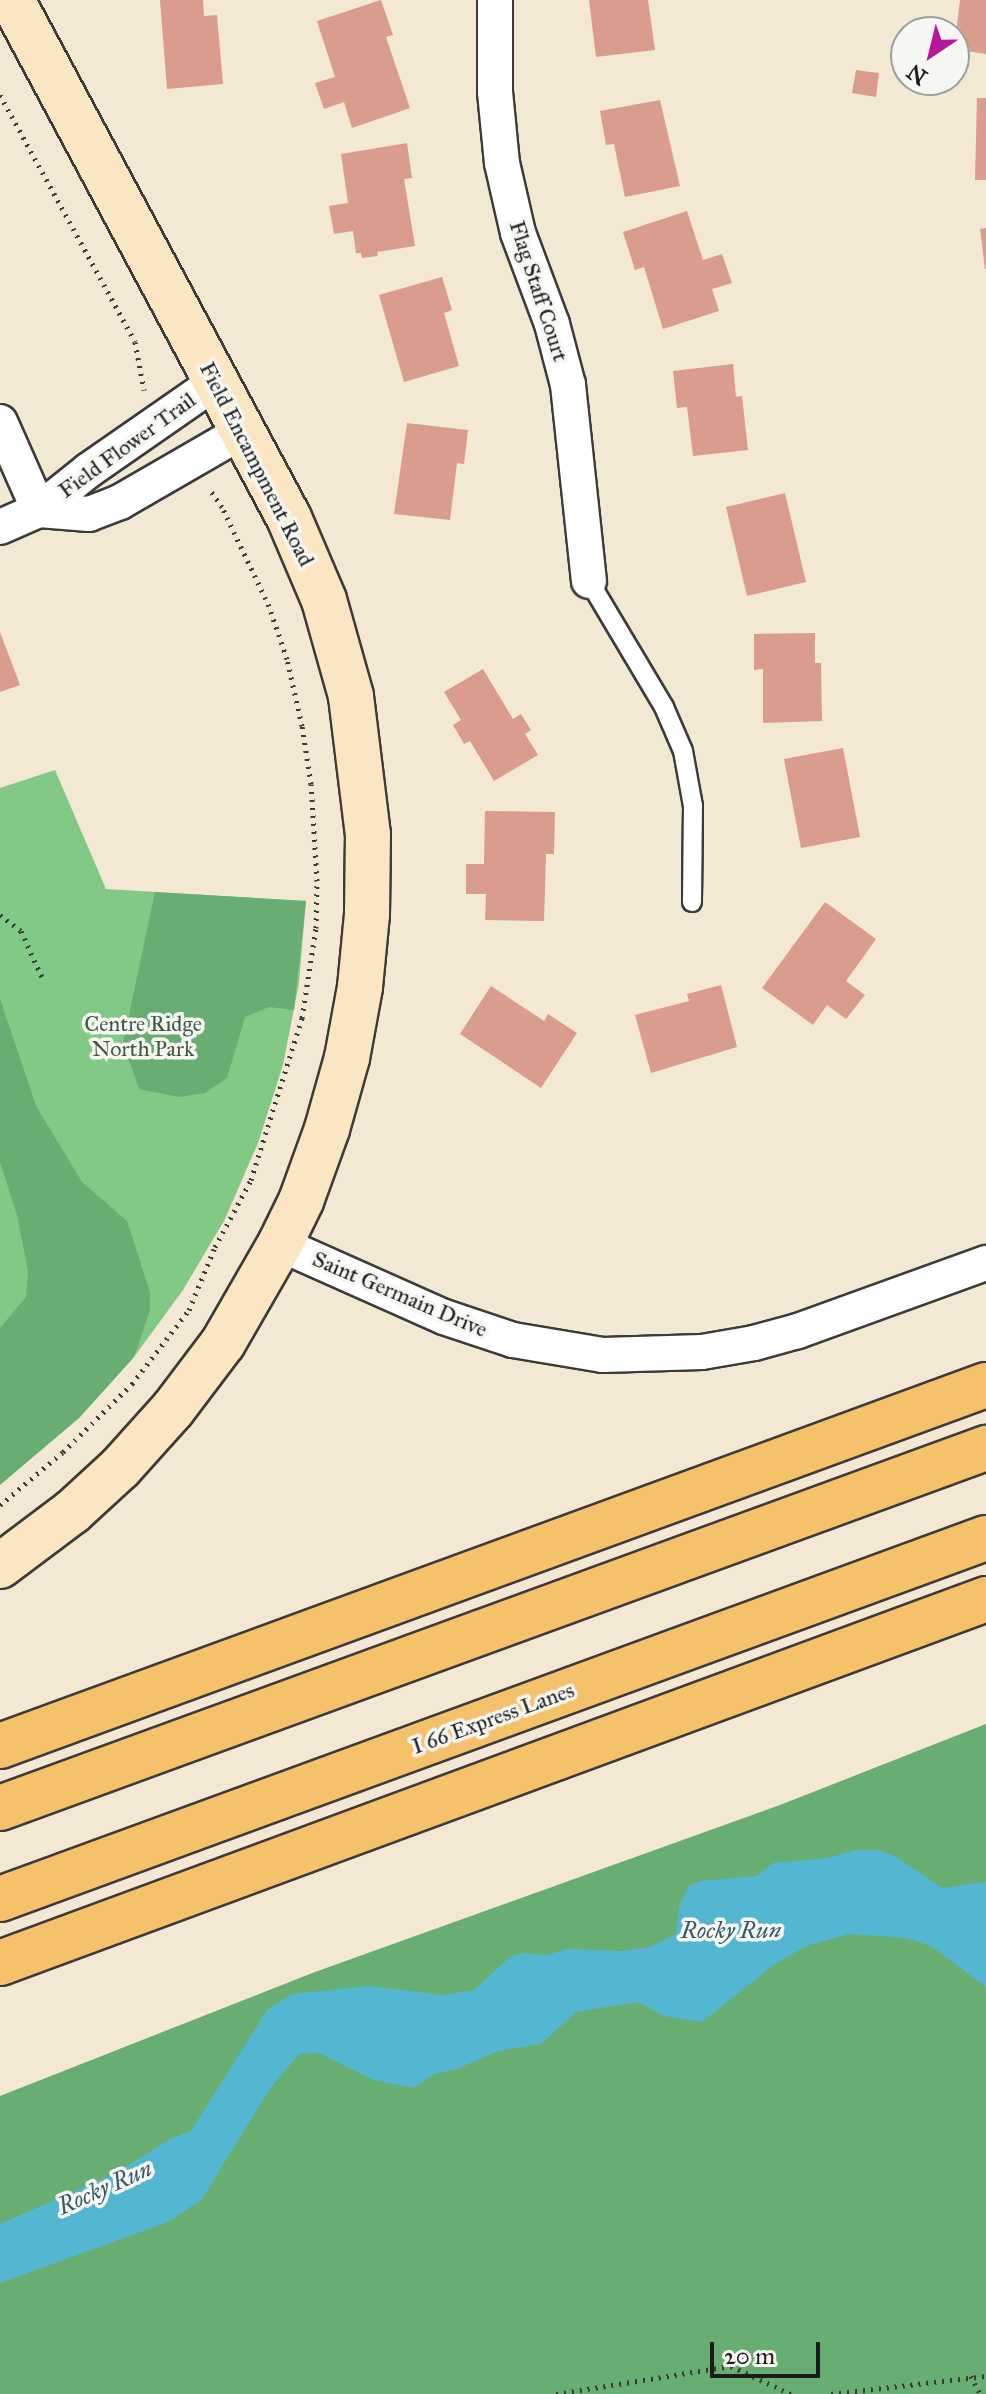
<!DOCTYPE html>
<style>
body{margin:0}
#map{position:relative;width:986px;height:2394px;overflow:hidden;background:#f2e8d4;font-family:"IM FELL Great Primer",serif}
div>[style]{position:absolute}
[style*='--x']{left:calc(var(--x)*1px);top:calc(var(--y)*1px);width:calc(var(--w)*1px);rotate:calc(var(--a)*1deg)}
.green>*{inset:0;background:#81c985}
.forest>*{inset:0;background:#68ad72}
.water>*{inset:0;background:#54b7d2}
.building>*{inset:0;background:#da9c8d}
.path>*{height:5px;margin-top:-2.5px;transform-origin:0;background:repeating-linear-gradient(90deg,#3c3b38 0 2px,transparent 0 8px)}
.roads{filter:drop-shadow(2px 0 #3c3b38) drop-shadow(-2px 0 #3c3b38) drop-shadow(0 2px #3c3b38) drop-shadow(0 -2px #3c3b38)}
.lane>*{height:18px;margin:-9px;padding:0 9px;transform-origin:9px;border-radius:9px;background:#fff}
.street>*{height:34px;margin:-17px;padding:0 17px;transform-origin:17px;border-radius:17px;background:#fff}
.secondary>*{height:44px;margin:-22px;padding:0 22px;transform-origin:22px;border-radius:22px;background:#fbe6c4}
.highway>*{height:44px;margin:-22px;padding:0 22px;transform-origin:22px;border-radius:22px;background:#f6c16b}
span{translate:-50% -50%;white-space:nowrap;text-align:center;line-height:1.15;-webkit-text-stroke:7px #f6f6f2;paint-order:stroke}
.street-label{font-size:22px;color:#1c1c1c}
.park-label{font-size:22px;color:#3f5941}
.water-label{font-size:24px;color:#325a65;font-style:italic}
.north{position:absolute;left:890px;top:16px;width:80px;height:80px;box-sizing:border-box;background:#f6f6f2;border:2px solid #9f9f9c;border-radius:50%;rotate:215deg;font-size:22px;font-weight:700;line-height:32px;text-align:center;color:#1c1c1c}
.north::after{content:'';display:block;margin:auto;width:28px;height:36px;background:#b5179e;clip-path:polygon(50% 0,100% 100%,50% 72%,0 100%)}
.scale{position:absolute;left:710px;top:2342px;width:110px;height:36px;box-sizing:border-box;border:4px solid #1c1c1c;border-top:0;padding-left:10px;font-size:24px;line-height:28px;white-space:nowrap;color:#1c1c1c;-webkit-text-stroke:6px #f6f6f2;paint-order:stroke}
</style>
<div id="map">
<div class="green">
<i style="clip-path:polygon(55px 770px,106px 889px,306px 901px,299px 983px,283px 1065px,258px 1143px,225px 1219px,183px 1290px,134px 1357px,79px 1418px,0 1484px,0 788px)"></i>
</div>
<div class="forest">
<i style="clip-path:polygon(155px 892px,306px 901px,294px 1010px,269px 1007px,245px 1017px,227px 1078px,205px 1093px,179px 1097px,139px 1089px,123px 1043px)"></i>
<i style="clip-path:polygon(0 999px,36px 1106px,82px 1182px,127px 1221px,150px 1292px,150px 1310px,134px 1357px,79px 1418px,0 1485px,0 1328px,26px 1297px,28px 1271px,17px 1215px,0 1162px)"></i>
<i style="clip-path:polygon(986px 1724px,986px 2394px,0 2394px,0 2096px,315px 1972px,780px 1805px)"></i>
</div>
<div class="water">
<i style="clip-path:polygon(856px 1850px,878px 1850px,898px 1858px,942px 1888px,986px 1882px,986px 1987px,931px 1946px,907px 1938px,849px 1934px,806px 1946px,775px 1964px,702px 2022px,664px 2016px,638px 2002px,576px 2012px,541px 2044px,498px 2051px,457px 2069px,434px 2074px,413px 2088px,374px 2080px,319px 2053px,299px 2054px,269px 2090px,202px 2199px,168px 2222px,0 2283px,0 2224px,114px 2174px,172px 2138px,191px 2131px,267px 2010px,292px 1994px,369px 1986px,443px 1995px,474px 1990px,511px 1956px,523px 1953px,548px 1955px,566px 1949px,623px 1951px,647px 1948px,676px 1934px,679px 1906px,689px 1886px,700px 1881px,757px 1876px,773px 1863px,828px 1858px)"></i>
</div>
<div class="building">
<i style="clip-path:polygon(160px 0,203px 0,204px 16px,217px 15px,223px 84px,167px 89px)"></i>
<i style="clip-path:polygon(381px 0,393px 35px,386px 37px,410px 108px,352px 128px,344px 102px,324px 109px,315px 83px,335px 77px,317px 21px)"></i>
<i style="clip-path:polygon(589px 0,648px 0,655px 50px,596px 57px)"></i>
<i style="clip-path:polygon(960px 0,986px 0,986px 54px,954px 49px)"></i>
<i style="clip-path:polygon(856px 70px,879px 73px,876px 97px,852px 93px)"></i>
<i style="clip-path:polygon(977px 98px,986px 98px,986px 180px,975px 180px)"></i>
<i style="clip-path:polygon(660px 100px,680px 186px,625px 197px,614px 144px,606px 145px,600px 111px)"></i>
<i style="clip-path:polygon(407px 143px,412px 178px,404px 179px,415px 246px,377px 252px,378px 256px,362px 258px,361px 253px,356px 253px,353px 231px,334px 234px,329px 206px,348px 203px,341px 154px)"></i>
<i style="clip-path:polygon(687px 211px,703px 260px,722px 254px,732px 283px,712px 289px,719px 311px,663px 329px,644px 267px,635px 270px,623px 232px)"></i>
<i style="clip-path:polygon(986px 228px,986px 269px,985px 269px,980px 229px)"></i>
<i style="clip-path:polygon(442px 277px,452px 310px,444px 313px,459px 366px,404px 382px,379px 295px)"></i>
<i style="clip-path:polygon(733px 364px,736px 397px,742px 396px,748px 450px,693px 456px,687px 407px,677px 408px,673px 371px)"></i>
<i style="clip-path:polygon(407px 423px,468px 430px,464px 464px,457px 463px,450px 520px,394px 514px)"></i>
<i style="clip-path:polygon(785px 493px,806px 582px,747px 596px,726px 507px)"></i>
<i style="clip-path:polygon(0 632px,20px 685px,0 692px)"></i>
<i style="clip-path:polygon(815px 633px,815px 663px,821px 663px,822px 721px,763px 723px,763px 669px,754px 670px,754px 634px)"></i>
<i style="clip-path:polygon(483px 669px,513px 719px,521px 714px,531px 730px,525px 734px,538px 755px,494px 781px,470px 741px,464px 744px,453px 725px,461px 720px,444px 692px)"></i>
<i style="clip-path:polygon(843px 748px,860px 837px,801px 848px,784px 759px)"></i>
<i style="clip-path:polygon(485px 811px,555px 812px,554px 854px,546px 854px,544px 921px,485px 920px,486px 894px,466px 894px,466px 864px,484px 864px)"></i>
<i style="clip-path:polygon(825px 902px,876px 939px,846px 981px,865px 995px,846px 1019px,827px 1005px,813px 1025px,762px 988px)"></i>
<i style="clip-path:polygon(721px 985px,737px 1047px,651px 1073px,635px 1015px,689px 1001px,687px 994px)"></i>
<i style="clip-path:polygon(491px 986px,544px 1021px,548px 1014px,577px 1033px,541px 1088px,460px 1034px)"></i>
</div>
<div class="path">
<i style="--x:0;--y:95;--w:281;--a:61.3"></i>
<i style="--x:135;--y:342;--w:49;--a:79.4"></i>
<i style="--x:0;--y:915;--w:26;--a:37"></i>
<i style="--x:21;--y:931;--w:51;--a:65.5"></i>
<i style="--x:0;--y:1505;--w:82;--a:-40.1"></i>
<i style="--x:63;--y:1452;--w:97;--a:-44.6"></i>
<i style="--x:132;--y:1384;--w:93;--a:-52.4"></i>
<i style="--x:189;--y:1310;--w:68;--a:-67.6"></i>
<i style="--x:215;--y:1247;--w:76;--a:-61.8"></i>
<i style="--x:251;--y:1180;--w:170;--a:-72.5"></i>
<i style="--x:302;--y:1018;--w:91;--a:-81.2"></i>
<i style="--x:316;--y:928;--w:47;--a:-88.8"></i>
<i style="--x:317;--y:881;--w:97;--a:-93.5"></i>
<i style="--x:311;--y:784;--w:59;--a:-98.8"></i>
<i style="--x:302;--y:726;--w:69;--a:-102.6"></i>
<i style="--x:287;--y:659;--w:56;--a:-108.8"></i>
<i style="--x:269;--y:606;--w:110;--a:-115.4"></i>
<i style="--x:222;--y:507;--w:21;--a:-125"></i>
<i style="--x:971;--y:2376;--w:20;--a:63"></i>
<i style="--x:556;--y:2394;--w:177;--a:-9.1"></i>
<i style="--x:731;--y:2366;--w:66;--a:25"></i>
<i style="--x:831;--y:2394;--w:156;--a:-6.6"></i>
</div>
<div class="roads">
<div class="lane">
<i style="--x:589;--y:581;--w:147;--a:59.2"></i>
<i style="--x:664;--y:707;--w:48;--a:66.6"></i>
<i style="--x:683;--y:751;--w:56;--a:79.7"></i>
<i style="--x:693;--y:806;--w:96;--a:90.6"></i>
</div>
<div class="street">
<i style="--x:495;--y:0;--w:92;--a:90"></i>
<i style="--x:495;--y:92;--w:71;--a:84.4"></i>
<i style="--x:502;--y:163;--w:72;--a:77.1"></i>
<i style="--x:518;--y:233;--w:97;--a:69.5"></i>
<i style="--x:552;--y:324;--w:63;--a:75.3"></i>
<i style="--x:568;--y:385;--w:197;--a:83.9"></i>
<i style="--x:0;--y:422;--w:96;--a:66.1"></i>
<i style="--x:39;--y:510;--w:50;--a:4.6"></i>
<i style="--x:89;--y:514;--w:33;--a:-21"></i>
<i style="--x:120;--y:502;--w:142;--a:-30"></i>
<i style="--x:0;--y:527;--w:43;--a:-23.6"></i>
<i style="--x:39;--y:510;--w:64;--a:-38.7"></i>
<i style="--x:89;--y:470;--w:156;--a:-34.8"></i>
<i style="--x:280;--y:1244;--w:180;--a:24"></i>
<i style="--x:444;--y:1317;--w:73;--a:18.4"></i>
<i style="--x:513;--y:1340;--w:91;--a:9.5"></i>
<i style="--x:603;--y:1355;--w:99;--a:-1.7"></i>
<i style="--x:702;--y:1352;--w:53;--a:-9.8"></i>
<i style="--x:754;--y:1343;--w:46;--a:-15.3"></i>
<i style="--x:798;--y:1331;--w:200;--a:-19.9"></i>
</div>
<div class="secondary">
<i style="--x:0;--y:1566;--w:90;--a:-36.9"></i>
<i style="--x:72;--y:1512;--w:65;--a:-42.5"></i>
<i style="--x:120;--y:1468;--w:79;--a:-48.1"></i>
<i style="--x:173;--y:1409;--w:83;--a:-52.9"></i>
<i style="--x:223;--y:1343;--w:114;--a:-60.1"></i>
<i style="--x:280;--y:1244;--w:48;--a:-64"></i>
<i style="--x:301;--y:1201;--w:77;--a:-70.1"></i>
<i style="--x:327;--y:1129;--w:74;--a:-74.3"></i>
<i style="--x:347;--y:1058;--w:72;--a:-79.6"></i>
<i style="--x:360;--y:987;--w:73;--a:-84.5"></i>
<i style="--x:367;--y:914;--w:79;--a:-89.3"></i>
<i style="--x:368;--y:835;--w:140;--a:-97"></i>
<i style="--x:351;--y:696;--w:100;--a:-105.7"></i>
<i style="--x:324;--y:600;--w:89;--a:-113.1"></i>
<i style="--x:289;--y:518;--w:587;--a:-118.14"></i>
</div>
<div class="highway">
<i style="--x:0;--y:1746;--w:1050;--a:-20.11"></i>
<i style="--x:0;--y:1808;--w:1050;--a:-20.06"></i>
<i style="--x:0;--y:1899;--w:1050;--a:-20.11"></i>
<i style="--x:0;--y:1963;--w:1051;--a:-20.26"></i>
</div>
</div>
<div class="street-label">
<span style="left:539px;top:291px;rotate:72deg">Flag Staff Court</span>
<span style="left:127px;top:445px;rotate:-36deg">Field Flower Trail</span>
<span style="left:257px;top:464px;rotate:63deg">Field Encampment Road</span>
<span style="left:400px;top:1294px;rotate:23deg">Saint Germain Drive</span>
<span style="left:493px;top:1718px;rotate:-20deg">I 66 Express Lanes</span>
</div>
<div class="park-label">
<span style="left:143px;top:1036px">Centre Ridge<br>North Park</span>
</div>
<div class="water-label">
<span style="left:731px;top:1931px">Rocky Run</span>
<span style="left:105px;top:2188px;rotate:-24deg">Rocky Run</span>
</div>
<div class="north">N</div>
<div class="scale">20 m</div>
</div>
